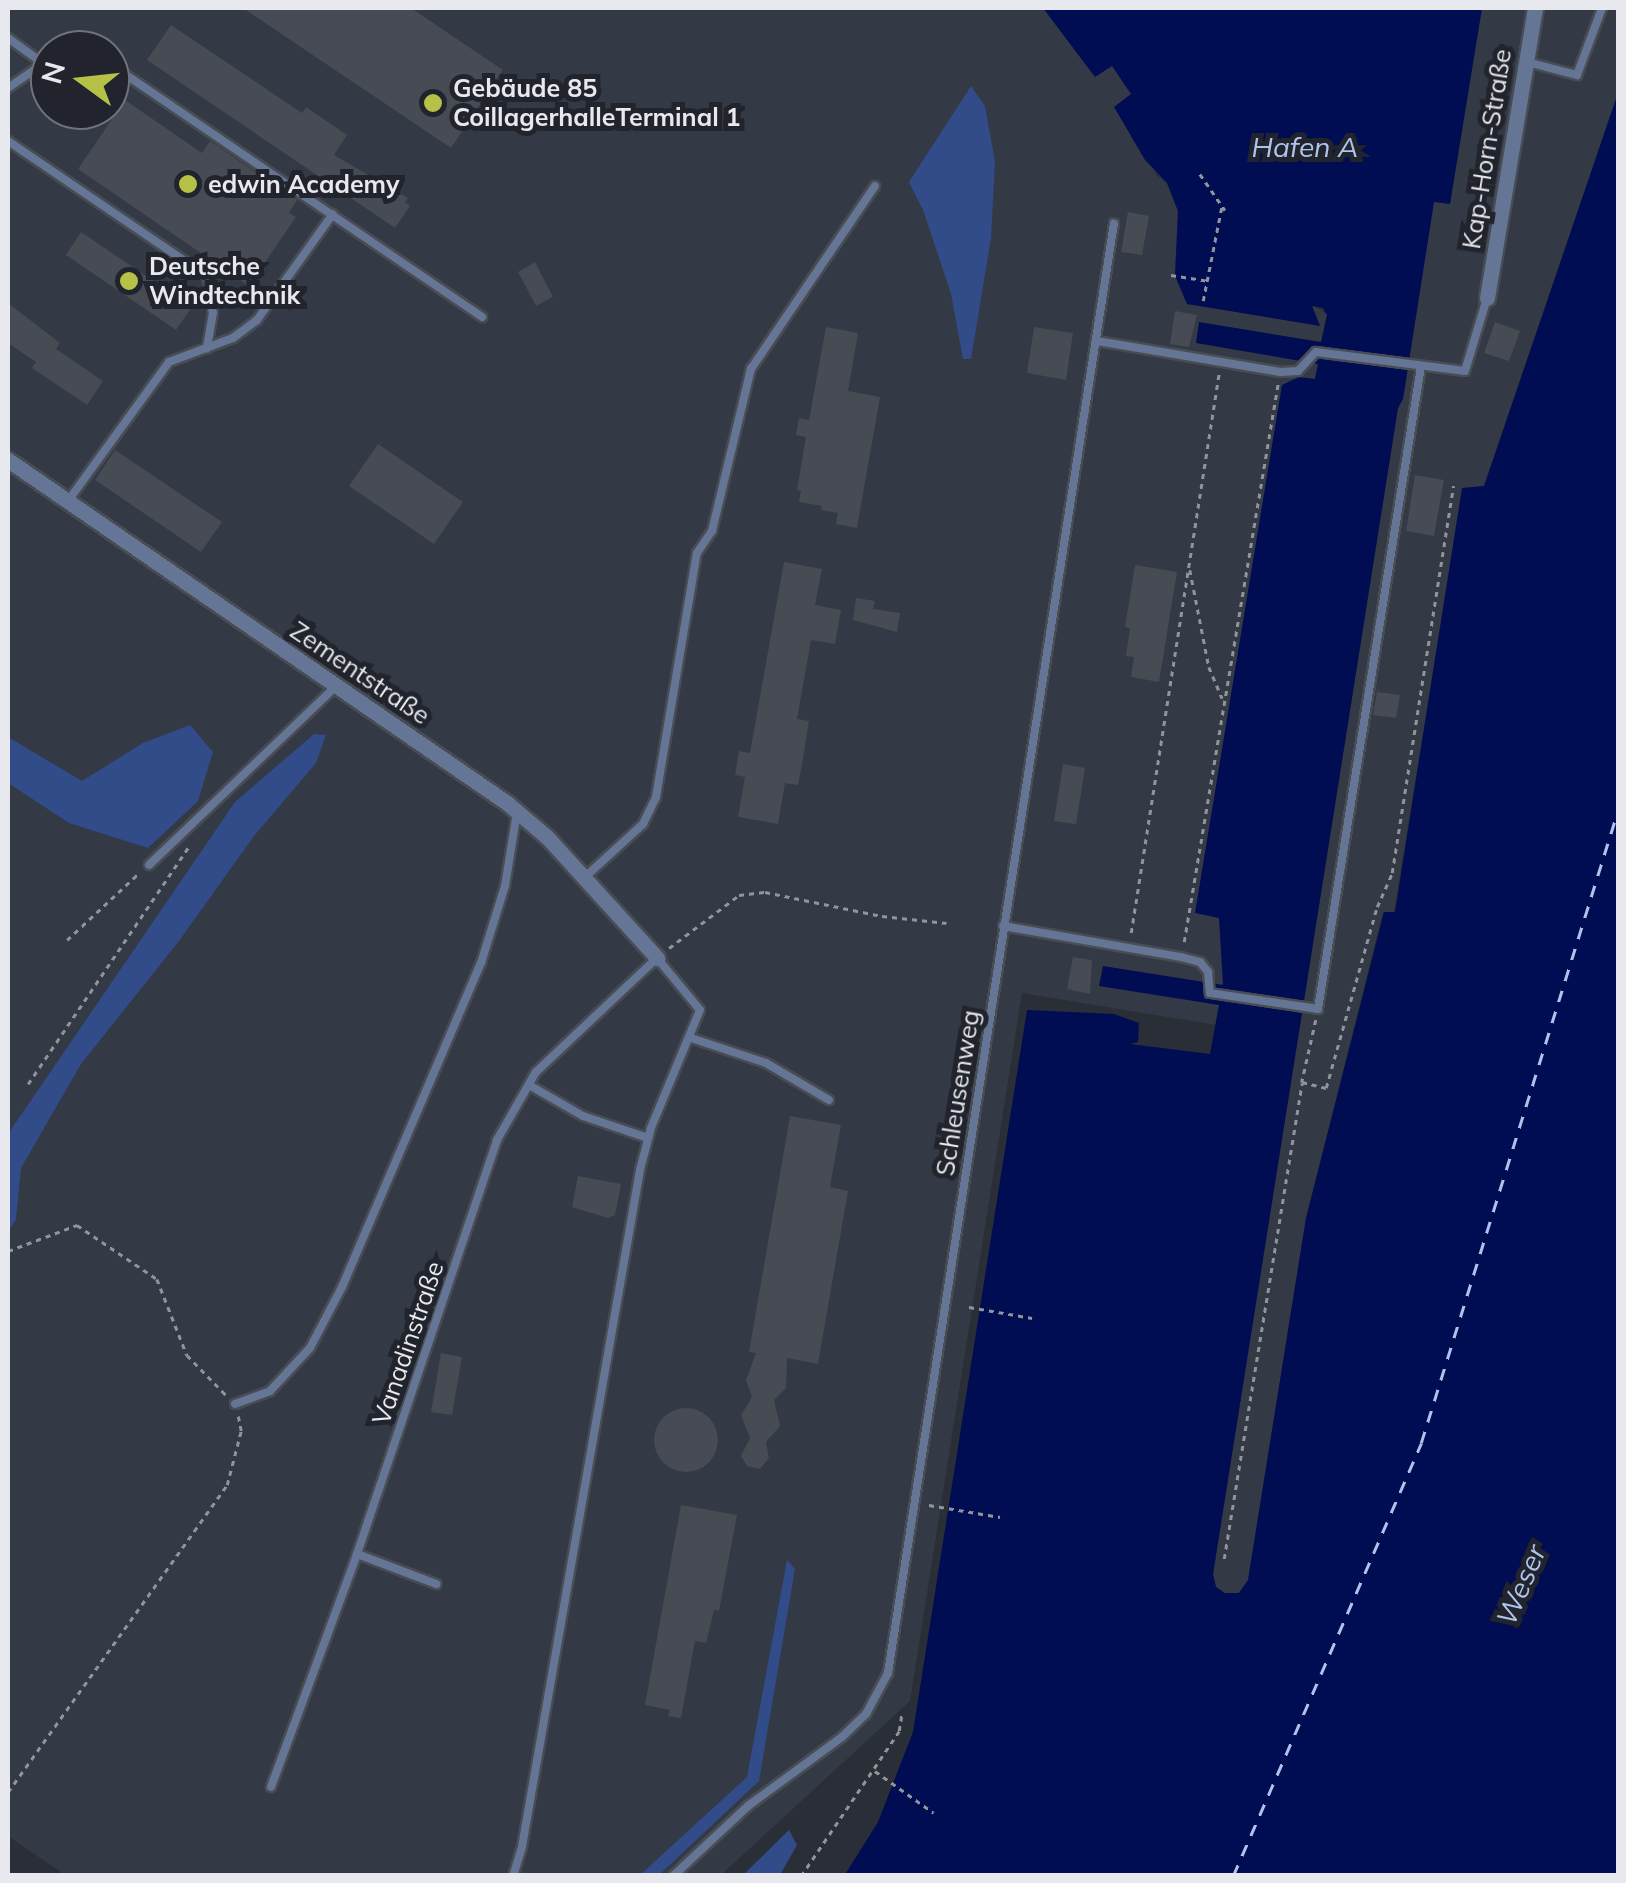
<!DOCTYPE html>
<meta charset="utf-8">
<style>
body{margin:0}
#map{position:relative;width:1626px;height:1883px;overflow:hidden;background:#2a2e36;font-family:Mulish,sans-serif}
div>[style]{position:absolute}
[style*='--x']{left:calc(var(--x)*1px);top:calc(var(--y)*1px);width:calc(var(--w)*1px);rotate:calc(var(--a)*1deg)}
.built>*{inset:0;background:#333945}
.green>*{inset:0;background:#314c89}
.water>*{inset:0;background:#010d52}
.ferry>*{height:2.5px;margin-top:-1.25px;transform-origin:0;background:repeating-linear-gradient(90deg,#afc3ec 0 12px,transparent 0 22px)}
.building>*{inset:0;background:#474b53}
.round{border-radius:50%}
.path>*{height:2.5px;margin-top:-1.25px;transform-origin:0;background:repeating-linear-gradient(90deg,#91949a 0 5px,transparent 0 10px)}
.roads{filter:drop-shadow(2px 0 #484c53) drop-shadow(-2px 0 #484c53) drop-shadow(0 2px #484c53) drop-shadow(0 -2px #484c53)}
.service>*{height:8px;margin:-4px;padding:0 4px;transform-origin:4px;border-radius:4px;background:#647596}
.minor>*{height:15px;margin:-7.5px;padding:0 7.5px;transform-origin:7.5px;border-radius:7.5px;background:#647596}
.dots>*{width:28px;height:28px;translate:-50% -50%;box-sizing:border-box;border:5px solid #21242c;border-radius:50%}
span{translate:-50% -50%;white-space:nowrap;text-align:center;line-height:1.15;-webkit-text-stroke:10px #21242c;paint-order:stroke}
.poi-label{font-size:25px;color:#e7e9ee;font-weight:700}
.left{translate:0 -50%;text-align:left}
.street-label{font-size:25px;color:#e7e9ee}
.water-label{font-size:28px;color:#afc3ec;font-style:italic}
.frame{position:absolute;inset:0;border:10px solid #e7e9ee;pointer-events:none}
.north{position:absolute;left:30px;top:30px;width:100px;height:100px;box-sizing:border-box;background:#21242c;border:2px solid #70737a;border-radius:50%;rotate:285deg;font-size:28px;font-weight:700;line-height:40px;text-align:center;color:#e7e9ee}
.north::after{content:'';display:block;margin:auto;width:35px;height:45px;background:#b6c148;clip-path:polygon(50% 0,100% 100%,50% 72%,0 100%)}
</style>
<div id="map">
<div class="built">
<i style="clip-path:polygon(evenodd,8px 8px,1043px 8px,1095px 76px,1112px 65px,1131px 94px,1156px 175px,1167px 183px,1178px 211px,1175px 276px,1317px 318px,1312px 305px,1327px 314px,1315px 379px,1282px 385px,1196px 912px,1219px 917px,1225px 970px,1216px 1025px,1022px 993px,910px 1701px,721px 1875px,65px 1875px,8px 1836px,8px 8px,50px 50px,110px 50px,110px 110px,50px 110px,50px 50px)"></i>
<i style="clip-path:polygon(1482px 8px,1618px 8px,1618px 93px,1484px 486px,1463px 488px,1394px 912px,1383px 912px,1306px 1218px,1248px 1580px,1239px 1593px,1225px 1593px,1216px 1587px,1213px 1574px,1398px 408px,1403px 399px,1434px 201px,1450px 203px)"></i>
</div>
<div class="green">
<i style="clip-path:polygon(971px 86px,985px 106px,995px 162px,991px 238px,971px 359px,963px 359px,951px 294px,923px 210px,909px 182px)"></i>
<i style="clip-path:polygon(190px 725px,213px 752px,198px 801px,148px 848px,69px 823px,8px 783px,8px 737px,82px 781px,143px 743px)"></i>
<i style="clip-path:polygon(314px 734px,326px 735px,316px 763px,254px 836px,179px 941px,81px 1064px,21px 1168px,16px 1219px,8px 1232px,8px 1134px,235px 802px)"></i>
<i style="clip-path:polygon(787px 1560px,795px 1569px,759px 1781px,659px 1875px,640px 1875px,747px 1777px)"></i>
<i style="clip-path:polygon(789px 1830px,797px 1845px,780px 1875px,743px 1875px)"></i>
</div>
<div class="water">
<i style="clip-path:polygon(1043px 8px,1482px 8px,1450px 204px,1434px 202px,1403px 399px,1398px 408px,1213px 1574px,1216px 1587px,1225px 1593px,1239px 1593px,1248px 1580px,1306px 1218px,1384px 912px,1395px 912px,1462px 488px,1484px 486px,1618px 93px,1618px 1875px,844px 1876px,878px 1822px,913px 1732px,1027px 1010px,1114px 1014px,1139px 1023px,1138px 1042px,1130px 1044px,1210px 1054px,1219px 1005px,1099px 986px,1103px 966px,1223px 985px,1219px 918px,1195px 913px,1282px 385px,1299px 377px,1315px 379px,1318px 364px,1196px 343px,1199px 322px,1321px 342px,1327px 315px,1323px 308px,1312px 306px,1320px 326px,1187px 304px,1175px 276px,1178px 211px,1167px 183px,1145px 160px,1114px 107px,1131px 94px,1112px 66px,1095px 77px)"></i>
</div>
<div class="ferry">
<i style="--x:1233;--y:1876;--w:472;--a:-66.5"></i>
<i style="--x:1421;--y:1443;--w:663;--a:-72.71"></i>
</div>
<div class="building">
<i style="clip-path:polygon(243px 8px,411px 8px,503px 70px,451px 148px)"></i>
<i style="clip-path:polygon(171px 25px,302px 113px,306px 107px,347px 135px,334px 155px,408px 198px,405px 202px,410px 206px,395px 228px,147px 60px)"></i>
<i style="clip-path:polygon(125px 100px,202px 153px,210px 141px,297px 200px,289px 213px,296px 217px,249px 286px,78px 169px)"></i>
<i style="clip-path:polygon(1128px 212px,1149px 216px,1142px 255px,1121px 252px)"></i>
<i style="clip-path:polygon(81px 232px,192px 307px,176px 330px,66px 255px)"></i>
<i style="clip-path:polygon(535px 262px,553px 297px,536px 306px,518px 272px)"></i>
<i style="clip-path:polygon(8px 303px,60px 343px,56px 349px,103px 381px,87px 405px,32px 368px,36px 362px,8px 343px)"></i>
<i style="clip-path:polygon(1175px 311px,1197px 315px,1189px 347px,1170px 344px)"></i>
<i style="clip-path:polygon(1495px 322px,1520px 331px,1509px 361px,1484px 353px)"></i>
<i style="clip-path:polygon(826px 327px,858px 333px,848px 391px,880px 397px,857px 528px,836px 524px,838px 513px,821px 510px,822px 506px,799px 502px,801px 491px,797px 490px,806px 437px,796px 435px,799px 418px,809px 420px)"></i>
<i style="clip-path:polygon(1034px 327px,1073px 333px,1066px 380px,1027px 373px)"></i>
<i style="clip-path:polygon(378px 444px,463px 502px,434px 544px,349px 486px)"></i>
<i style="clip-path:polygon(115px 450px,222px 522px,201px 552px,95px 480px)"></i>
<i style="clip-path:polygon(1415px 475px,1444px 480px,1434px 536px,1406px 531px)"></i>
<i style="clip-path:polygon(784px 562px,822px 569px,815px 605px,841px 610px,835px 644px,811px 640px,797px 719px,809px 721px,802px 764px,798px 785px,785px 783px,778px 824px,738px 817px,745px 777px,735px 775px,739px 751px,750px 753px)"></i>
<i style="clip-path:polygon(1135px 565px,1177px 572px,1159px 682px,1131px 677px,1134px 657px,1126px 656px,1130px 628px,1125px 627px)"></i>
<i style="clip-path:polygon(856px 598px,875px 601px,873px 609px,900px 613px,897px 632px,853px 620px)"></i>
<i style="clip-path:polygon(1377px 692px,1400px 695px,1396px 718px,1373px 715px)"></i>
<i style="clip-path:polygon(1063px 764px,1085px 768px,1076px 824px,1054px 821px)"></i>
<i style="clip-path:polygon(1073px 957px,1092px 960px,1090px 994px,1067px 989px)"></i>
<i style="clip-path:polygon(790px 1116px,841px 1125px,830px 1187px,848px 1191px,818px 1364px,787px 1358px,786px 1388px,774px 1400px,780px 1426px,766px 1442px,769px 1458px,760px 1469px,747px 1466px,741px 1456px,750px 1438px,741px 1415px,752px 1397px,746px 1380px,756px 1353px,749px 1352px)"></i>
<i style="clip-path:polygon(578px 1176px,621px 1184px,615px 1215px,608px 1218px,572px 1207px)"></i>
<i style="clip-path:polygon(441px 1353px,462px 1357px,452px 1415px,431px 1412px)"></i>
<i class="round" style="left:654px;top:1408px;width:64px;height:64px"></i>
<i style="clip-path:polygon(681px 1505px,737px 1515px,719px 1611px,714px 1610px,706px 1643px,695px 1641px,681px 1718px,668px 1716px,670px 1710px,645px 1705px)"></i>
</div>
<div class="path">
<i style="--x:1200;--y:174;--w:44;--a:55.2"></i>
<i style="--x:1171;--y:275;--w:37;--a:9"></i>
<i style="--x:1203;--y:301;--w:98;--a:-78.8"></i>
<i style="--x:1190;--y:570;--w:99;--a:78.9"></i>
<i style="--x:1209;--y:667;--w:34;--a:67"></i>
<i style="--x:1131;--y:933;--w:567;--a:-81.07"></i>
<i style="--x:67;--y:940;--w:98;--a:-42.9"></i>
<i style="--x:1184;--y:942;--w:567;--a:-80.45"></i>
<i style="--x:669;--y:948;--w:88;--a:-37.1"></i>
<i style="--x:739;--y:895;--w:26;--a:-7"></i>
<i style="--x:765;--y:892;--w:119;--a:11.6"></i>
<i style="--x:882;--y:916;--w:65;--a:6.1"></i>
<i style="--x:1316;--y:1020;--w:64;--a:102.7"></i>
<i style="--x:1302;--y:1082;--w:25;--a:14"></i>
<i style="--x:1326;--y:1088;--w:188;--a:-74.3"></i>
<i style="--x:1377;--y:907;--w:37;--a:-66"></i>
<i style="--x:1392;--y:873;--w:392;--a:-81"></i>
<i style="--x:28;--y:1084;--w:289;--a:-55.9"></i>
<i style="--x:8;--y:1251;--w:74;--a:-20.6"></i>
<i style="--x:77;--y:1225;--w:97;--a:34"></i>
<i style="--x:157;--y:1279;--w:82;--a:68.5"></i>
<i style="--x:187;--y:1355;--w:57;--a:45.7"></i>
<i style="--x:969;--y:1307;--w:64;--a:9.9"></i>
<i style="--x:929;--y:1505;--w:72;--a:9.6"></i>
<i style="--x:1224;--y:1559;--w:482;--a:-80.7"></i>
<i style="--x:875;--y:1771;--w:72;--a:35.4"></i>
<i style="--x:8;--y:1792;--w:377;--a:-54.5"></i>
<i style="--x:227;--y:1485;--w:56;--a:-75.5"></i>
<i style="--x:241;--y:1431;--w:15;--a:-101"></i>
<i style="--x:801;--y:1876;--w:175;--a:-55.9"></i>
<i style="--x:899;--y:1731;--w:19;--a:-81"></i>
</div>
<div class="roads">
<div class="service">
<i style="--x:8;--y:38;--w:41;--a:36"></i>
<i style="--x:1527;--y:62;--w:52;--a:14.6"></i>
<i style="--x:1577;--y:75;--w:72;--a:-69.5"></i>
<i style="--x:110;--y:64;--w:450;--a:34.2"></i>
<i style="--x:8;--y:88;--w:51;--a:-34.6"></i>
<i style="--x:8;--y:141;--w:240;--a:34.2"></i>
<i style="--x:207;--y:276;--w:37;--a:81"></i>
<i style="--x:213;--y:313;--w:36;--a:100"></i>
<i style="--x:1097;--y:341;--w:186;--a:9.6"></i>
<i style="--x:1280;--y:372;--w:18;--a:-3"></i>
<i style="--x:1298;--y:371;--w:26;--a:-47"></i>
<i style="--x:1316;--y:352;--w:150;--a:7.3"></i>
<i style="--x:1465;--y:371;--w:76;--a:-73.2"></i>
<i style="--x:68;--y:501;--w:172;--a:-54"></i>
<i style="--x:169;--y:362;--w:68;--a:-20.6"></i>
<i style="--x:233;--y:338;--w:30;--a:-37"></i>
<i style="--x:257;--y:320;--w:130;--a:-54.4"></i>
<i style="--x:149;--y:865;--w:257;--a:-43.7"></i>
<i style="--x:584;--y:878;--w:80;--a:-42.5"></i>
<i style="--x:643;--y:824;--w:30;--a:-64"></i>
<i style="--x:656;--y:797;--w:247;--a:-80.5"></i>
<i style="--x:697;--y:553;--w:27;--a:-56"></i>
<i style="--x:712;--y:531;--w:167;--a:-76.5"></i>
<i style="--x:751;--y:369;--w:221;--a:-55.9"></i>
<i style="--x:1003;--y:926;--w:181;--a:9.9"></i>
<i style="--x:1181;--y:957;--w:20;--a:15"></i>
<i style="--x:1200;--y:962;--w:13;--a:51"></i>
<i style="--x:1208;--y:972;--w:21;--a:85"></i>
<i style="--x:1210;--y:993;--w:109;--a:8.4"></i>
<i style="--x:1318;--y:1009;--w:650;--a:-80.89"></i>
<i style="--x:691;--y:1038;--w:79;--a:18.4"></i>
<i style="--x:766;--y:1063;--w:73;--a:30.4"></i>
<i style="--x:529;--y:1085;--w:62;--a:29.9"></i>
<i style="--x:583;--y:1116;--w:69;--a:18.7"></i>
<i style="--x:235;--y:1404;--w:37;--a:-20"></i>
<i style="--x:270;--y:1391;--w:59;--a:-47.1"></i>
<i style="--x:310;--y:1348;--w:69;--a:-62.3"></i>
<i style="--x:342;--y:1287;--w:353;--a:-66.8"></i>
<i style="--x:481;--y:963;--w:81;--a:-72.7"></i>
<i style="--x:505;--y:886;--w:75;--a:-80.8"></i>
<i style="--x:357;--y:1554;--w:85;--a:20.8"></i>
<i style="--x:271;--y:1787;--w:248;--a:-69.7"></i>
<i style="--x:357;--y:1554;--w:437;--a:-71.3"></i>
<i style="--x:497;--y:1140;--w:78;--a:-60.2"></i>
<i style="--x:536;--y:1072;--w:166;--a:-43.3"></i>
<i style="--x:657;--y:958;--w:67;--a:50.4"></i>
<i style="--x:700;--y:1010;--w:128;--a:112.6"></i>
<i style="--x:651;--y:1128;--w:43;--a:104.7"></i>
<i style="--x:640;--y:1170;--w:687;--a:99.89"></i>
<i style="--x:522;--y:1847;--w:30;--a:107"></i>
<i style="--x:673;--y:1876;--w:103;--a:-43"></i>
<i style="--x:748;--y:1806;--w:117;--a:-36.3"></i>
<i style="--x:842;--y:1737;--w:33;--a:-44"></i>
<i style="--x:866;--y:1714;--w:47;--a:-61.8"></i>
<i style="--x:888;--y:1673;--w:1467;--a:-81.14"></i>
</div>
<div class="minor">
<i style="--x:1487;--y:298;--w:294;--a:-80.6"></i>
<i style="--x:8;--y:460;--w:606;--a:34.5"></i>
<i style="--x:507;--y:803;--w:52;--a:40.4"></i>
<i style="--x:547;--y:837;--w:164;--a:47.7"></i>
</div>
</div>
<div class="dots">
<i style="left:433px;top:103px;background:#b6c148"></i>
<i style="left:188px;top:184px;background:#b6c148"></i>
<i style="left:129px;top:281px;background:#b6c148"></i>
</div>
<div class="poi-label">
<span class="left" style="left:453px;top:103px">Gebäude 85<br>CoillagerhalleTerminal 1</span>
<span class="left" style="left:208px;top:184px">edwin Academy</span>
<span class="left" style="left:149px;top:281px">Deutsche<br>Windtechnik</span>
</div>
<div class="street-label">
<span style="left:1487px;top:149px;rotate:-81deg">Kap-Horn-Straße</span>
<span style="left:360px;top:673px;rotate:34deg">Zementstraße</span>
<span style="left:958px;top:1093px;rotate:-81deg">Schleusenweg</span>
<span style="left:408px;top:1343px;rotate:-71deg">Vanadinstraße</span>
</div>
<div class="water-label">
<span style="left:1305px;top:147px">Hafen A</span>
<span style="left:1521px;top:1585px;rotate:-67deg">Weser</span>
</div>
<div class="frame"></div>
<div class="north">N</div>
</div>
